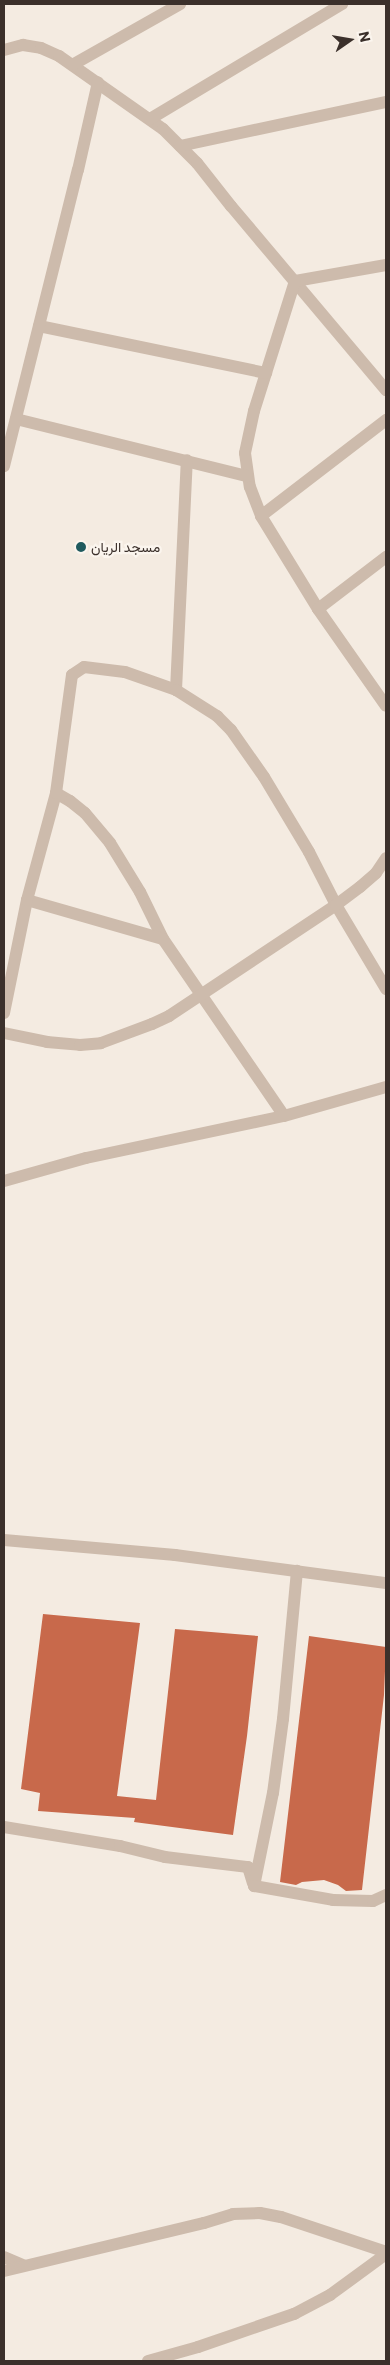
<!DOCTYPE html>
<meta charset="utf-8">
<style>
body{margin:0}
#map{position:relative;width:390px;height:2365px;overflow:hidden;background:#f4ebe1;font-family:Commissioner,Vazirmatn,sans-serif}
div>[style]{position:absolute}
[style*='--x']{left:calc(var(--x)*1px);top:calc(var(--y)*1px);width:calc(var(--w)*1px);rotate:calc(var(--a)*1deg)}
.building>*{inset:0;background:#c8694b}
.street>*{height:12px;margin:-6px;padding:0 6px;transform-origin:6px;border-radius:6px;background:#cdbbac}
.dots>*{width:14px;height:14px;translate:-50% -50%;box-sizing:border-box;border:2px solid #fbf5ee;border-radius:50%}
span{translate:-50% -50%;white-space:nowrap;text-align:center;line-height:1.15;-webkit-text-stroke:4.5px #fbf5ee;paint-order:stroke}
.poi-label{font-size:14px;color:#3b302b}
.left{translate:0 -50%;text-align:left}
.frame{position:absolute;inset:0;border:5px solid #3b302b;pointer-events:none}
.north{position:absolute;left:325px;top:15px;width:50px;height:50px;-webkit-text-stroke:4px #fbf5ee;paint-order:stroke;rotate:77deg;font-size:14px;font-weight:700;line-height:20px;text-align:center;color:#3b302b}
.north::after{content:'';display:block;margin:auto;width:18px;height:22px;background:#3b302b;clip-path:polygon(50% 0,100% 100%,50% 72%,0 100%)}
</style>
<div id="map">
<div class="building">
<i style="clip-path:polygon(43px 1614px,140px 1623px,117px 1796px,156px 1800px,175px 1629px,258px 1636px,247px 1736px,233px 1835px,134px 1822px,135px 1818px,38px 1811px,40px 1793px,21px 1789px)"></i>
<i style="clip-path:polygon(309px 1636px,386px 1647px,384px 1695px,362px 1890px,346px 1891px,338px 1885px,324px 1880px,302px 1882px,296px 1885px,280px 1882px)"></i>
</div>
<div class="street">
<i style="--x:4;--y:50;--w:20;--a:-15"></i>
<i style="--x:23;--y:45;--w:18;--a:9"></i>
<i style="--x:41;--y:48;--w:20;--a:24"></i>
<i style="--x:59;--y:56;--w:127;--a:35.1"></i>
<i style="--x:163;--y:129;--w:48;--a:45"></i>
<i style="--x:197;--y:163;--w:55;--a:51.7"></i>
<i style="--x:231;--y:206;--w:241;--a:49.9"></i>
<i style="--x:74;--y:64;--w:122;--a:-29.5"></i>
<i style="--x:150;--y:119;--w:224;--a:-30.9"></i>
<i style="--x:180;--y:146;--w:211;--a:-12.1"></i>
<i style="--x:386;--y:265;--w:92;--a:170"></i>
<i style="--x:295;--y:281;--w:136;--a:107.5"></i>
<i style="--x:254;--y:411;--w:43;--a:102.1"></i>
<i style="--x:245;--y:453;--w:34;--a:82"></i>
<i style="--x:250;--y:487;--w:31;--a:69"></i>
<i style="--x:261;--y:516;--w:109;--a:58.5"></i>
<i style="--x:318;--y:609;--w:118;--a:55"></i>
<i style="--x:39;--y:326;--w:232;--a:11.7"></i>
<i style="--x:16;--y:419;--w:238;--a:13.9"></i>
<i style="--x:4;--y:466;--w:305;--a:-76"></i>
<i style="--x:78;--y:170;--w:90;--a:-77.2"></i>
<i style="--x:261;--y:516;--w:158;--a:-37.5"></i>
<i style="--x:318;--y:609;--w:86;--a:-37.4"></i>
<i style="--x:176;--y:690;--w:230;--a:-87.3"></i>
<i style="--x:56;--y:793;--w:16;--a:30"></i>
<i style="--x:70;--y:801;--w:19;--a:39"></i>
<i style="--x:85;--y:813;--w:39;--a:50"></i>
<i style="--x:110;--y:843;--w:57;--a:58.5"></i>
<i style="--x:140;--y:892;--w:52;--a:63.9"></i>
<i style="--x:163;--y:939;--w:214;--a:55.6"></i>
<i style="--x:27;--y:900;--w:141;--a:16"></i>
<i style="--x:4;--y:1013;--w:115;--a:-78.5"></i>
<i style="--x:27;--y:900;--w:111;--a:-74.8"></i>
<i style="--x:56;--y:793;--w:119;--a:-82.3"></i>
<i style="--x:72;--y:675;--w:14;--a:-34"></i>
<i style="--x:84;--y:667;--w:41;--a:7"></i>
<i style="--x:125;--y:672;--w:54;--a:19.4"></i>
<i style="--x:176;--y:690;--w:49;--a:32.4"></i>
<i style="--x:217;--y:716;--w:20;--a:45"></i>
<i style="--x:231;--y:730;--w:57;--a:54.9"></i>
<i style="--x:264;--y:777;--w:87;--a:59"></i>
<i style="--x:309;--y:852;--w:59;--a:63"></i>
<i style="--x:336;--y:905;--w:98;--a:59.2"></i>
<i style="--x:4;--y:1033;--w:44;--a:11.8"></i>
<i style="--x:47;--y:1042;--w:33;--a:5"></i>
<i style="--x:80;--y:1045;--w:21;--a:-5"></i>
<i style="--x:101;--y:1043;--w:54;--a:-20.4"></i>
<i style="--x:152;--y:1024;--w:19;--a:-25"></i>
<i style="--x:169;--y:1016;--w:201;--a:-33.6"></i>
<i style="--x:336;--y:905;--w:30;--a:-37"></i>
<i style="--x:360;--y:887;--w:21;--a:-41"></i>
<i style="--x:376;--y:873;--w:18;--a:-56"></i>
<i style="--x:4;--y:1181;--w:85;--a:-15.7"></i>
<i style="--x:86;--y:1158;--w:202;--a:-12"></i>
<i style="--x:284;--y:1116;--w:106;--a:-15.9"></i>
<i style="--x:4;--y:1540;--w:172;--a:5"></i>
<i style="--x:175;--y:1555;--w:213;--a:7.6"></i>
<i style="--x:4;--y:1827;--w:118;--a:9.3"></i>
<i style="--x:120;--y:1846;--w:46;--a:13.7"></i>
<i style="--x:165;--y:1857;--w:84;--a:6.9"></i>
<i style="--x:248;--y:1867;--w:17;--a:73"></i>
<i style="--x:254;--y:1886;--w:95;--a:-78.5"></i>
<i style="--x:273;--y:1793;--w:75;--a:-82.3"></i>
<i style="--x:283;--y:1719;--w:149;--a:-84.6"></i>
<i style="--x:254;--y:1886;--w:80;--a:10"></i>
<i style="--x:333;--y:1900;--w:40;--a:1.4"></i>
<i style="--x:373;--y:1901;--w:14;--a:-25"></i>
<i style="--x:4;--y:2257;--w:21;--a:23"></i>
<i style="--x:4;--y:2271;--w:206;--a:-13.5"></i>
<i style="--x:204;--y:2223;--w:30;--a:-17"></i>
<i style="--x:233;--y:2214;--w:27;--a:-2"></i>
<i style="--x:260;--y:2213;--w:21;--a:11"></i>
<i style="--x:281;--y:2217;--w:111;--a:18.4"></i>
<i style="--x:148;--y:2361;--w:52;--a:-15.6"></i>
<i style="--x:198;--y:2347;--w:102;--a:-19"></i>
<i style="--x:294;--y:2314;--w:41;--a:-27.8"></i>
<i style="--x:330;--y:2295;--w:69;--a:-36.2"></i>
</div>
<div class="dots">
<i style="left:81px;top:547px;background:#1f5a5e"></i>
</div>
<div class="poi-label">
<span class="left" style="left:91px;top:547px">مسجد الريان</span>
</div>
<div class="frame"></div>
<div class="north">N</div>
</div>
